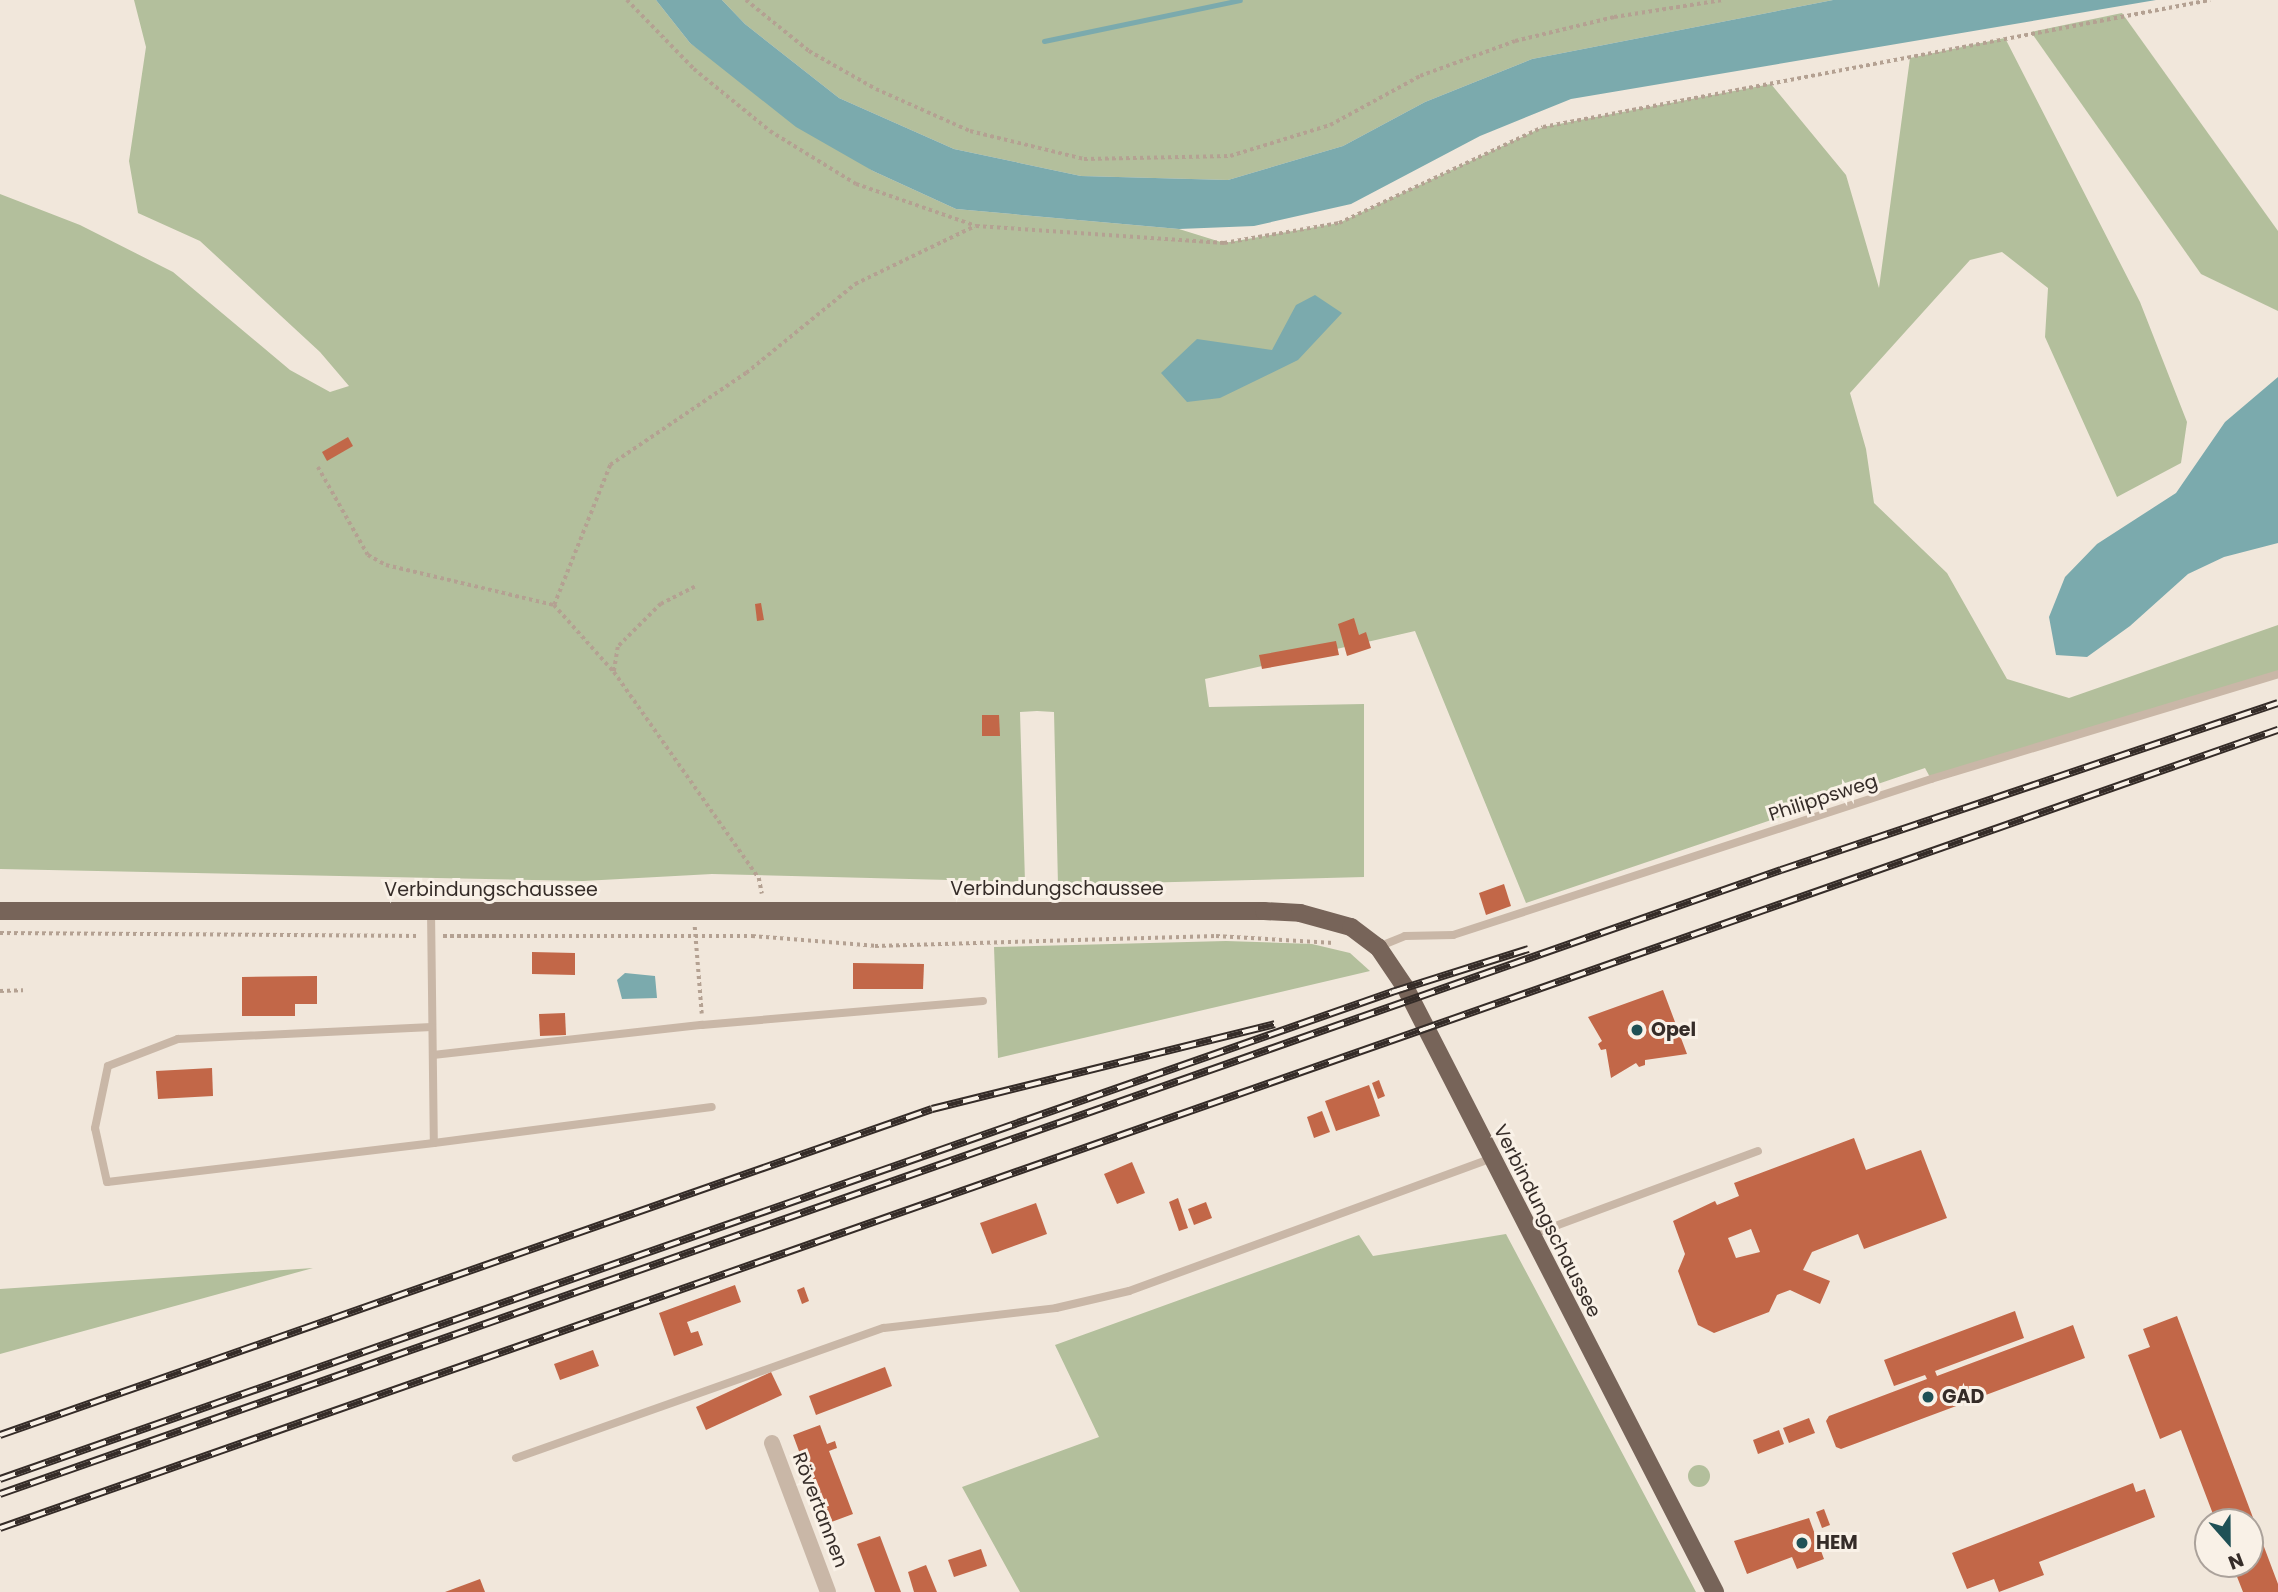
<!DOCTYPE html>
<meta charset="utf-8">
<style>
body{margin:0}
#map{position:relative;width:2278px;height:1592px;overflow:hidden;background:#f1e7db;font-family:Poppins,sans-serif}
div>[style]{position:absolute}
[style*='--x']{left:calc(var(--x)*1px);top:calc(var(--y)*1px);width:calc(var(--w)*1px);rotate:calc(var(--a)*1deg)}
.green>*{inset:0;background:#b3bf9c}
.round{border-radius:50%}
.water>*{inset:0;background:#7baaad}
.stream>*{height:5px;margin:-2.5px;padding:0 2.5px;transform-origin:2.5px;border-radius:2.5px;background:#7baaad}
.building>*{inset:0;background:#c26748}
.path>*{height:3.5px;margin-top:-1.75px;transform-origin:0;background:repeating-linear-gradient(90deg,#b4a192 0 3.5px,transparent 0 7px)}
.service>*{height:8px;margin:-4px;padding:0 4px;transform-origin:4px;border-radius:4px;background:#c9b7a7}
.minor>*{height:16px;margin:-8px;padding:0 8px;transform-origin:8px;border-radius:8px;background:#c9b7a7}
.primary>*{height:18px;margin:-9px;padding:0 9px;transform-origin:9px;border-radius:9px;background:#776459}
.rail>*{height:8px;margin-top:-4px;transform-origin:0;background:repeating-linear-gradient(90deg,#f9f1e7 0 16px,#352c28 0 32px);box-sizing:border-box;border-block:2px solid #352c28}
.dots>*{width:19px;height:19px;translate:-50% -50%;box-sizing:border-box;border:4px solid #f9f1e7;border-radius:50%}
span{translate:-50% -50%;white-space:nowrap;text-align:center;line-height:1.15;-webkit-text-stroke:6px #f9f1e7;paint-order:stroke}
.street-label{font-size:19px;color:#352c28}
.poi-label{font-size:19px;color:#352c28;font-weight:700}
.left{translate:0 -50%;text-align:left}
.north{position:absolute;left:2194px;top:1508px;width:70px;height:70px;box-sizing:border-box;background:#f9f1e7;border:2px solid #aba29b;border-radius:50%;rotate:159deg;font-size:19px;font-weight:700;line-height:28px;text-align:center;color:#352c28}
.north::after{content:'';display:block;margin:auto;width:24px;height:32px;background:#1f5156;clip-path:polygon(50% 0,100% 100%,50% 72%,0 100%)}
</style>
<div id="map">
<div class="green">
<i style="clip-path:polygon(134px 0,656px 0,690px 43px,873px 171px,956px 209px,1179px 229px,1224px 243px,1339px 223px,1543px 127px,1771px 84px,1846px 175px,1879px 288px,1910px 58px,2005px 38px,2140px 302px,2187px 422px,2181px 463px,2117px 497px,2045px 337px,2048px 288px,2002px 252px,1970px 260px,1850px 393px,1866px 449px,1874px 503px,1947px 573px,2007px 679px,2069px 698px,2278px 625px,2278px 674px,1931px 779px,1925px 768px,1526px 903px,1415px 631px,1205px 679px,1209px 707px,1364px 704px,1364px 877px,1058px 885px,1054px 712px,1037px 711px,1020px 712px,1025px 882px,712px 874px,583px 881px,0 869px,0 194px,80px 225px,173px 272px,290px 370px,330px 392px,349px 386px,320px 352px,200px 241px,138px 213px,129px 161px,146px 47px)"></i>
<i style="clip-path:polygon(722px 0,1833px 0,1532px 59px,1425px 102px,1343px 146px,1228px 180px,1081px 176px,954px 149px,839px 98px,745px 24px)"></i>
<i style="clip-path:polygon(2122px 13px,2278px 231px,2278px 311px,2201px 274px,2031px 32px)"></i>
<i style="clip-path:polygon(1226px 941px,1312px 944px,1350px 953px,1370px 971px,998px 1058px,994px 947px)"></i>
<i style="clip-path:polygon(1506px 1234px,1696px 1592px,1020px 1592px,962px 1487px,1099px 1437px,1055px 1345px,1359px 1235px,1373px 1256px)"></i>
<i style="clip-path:polygon(313px 1268px,0 1354px,0 1289px)"></i>
<i class="round" style="left:1688px;top:1465px;width:22px;height:22px"></i>
</div>
<div class="water">
<i style="clip-path:polygon(656px 0,722px 0,745px 24px,839px 98px,954px 149px,1081px 176px,1228px 180px,1343px 146px,1425px 102px,1532px 59px,1833px 0,2156px 0,1571px 99px,1480px 136px,1351px 204px,1254px 226px,1179px 229px,956px 209px,873px 171px,796px 127px,690px 43px)"></i>
<i style="clip-path:polygon(1315px 295px,1342px 313px,1298px 360px,1220px 398px,1187px 402px,1161px 373px,1197px 339px,1272px 350px,1296px 305px)"></i>
<i style="clip-path:polygon(2278px 377px,2278px 543px,2224px 557px,2188px 574px,2130px 626px,2087px 657px,2056px 655px,2049px 617px,2065px 577px,2097px 544px,2176px 493px,2225px 422px)"></i>
<i style="clip-path:polygon(625px 973px,655px 976px,657px 998px,622px 999px,617px 980px)"></i>
</div>
<div class="stream">
<i style="--x:1044;--y:41;--w:200;--a:-11.8"></i>
</div>
<div class="building">
<i style="clip-path:polygon(348px 437px,353px 446px,327px 461px,322px 452px)"></i>
<i style="clip-path:polygon(761px 603px,764px 620px,757px 621px,755px 604px)"></i>
<i style="clip-path:polygon(1354px 618px,1359px 635px,1366px 632px,1371px 648px,1347px 656px,1338px 624px)"></i>
<i style="clip-path:polygon(1336px 641px,1339px 655px,1262px 669px,1259px 655px)"></i>
<i style="clip-path:polygon(982px 715px,999px 715px,1000px 736px,982px 736px)"></i>
<i style="clip-path:polygon(1504px 884px,1511px 906px,1486px 915px,1479px 893px)"></i>
<i style="clip-path:polygon(532px 952px,575px 953px,575px 975px,532px 974px)"></i>
<i style="clip-path:polygon(853px 963px,924px 964px,923px 989px,853px 989px)"></i>
<i style="clip-path:polygon(317px 976px,317px 1004px,295px 1004px,295px 1016px,242px 1016px,242px 977px)"></i>
<i style="clip-path:polygon(1663px 990px,1687px 1054px,1645px 1060px,1645px 1065px,1639px 1067px,1636px 1063px,1611px 1078px,1606px 1049px,1601px 1050px,1598px 1044px,1602px 1041px,1588px 1017px)"></i>
<i style="clip-path:polygon(565px 1013px,566px 1035px,540px 1036px,539px 1014px)"></i>
<i style="clip-path:polygon(212px 1068px,213px 1096px,158px 1099px,156px 1071px)"></i>
<i style="clip-path:polygon(1379px 1080px,1385px 1096px,1378px 1099px,1372px 1083px)"></i>
<i style="clip-path:polygon(1369px 1085px,1380px 1116px,1336px 1131px,1325px 1101px)"></i>
<i style="clip-path:polygon(1322px 1111px,1330px 1132px,1314px 1138px,1307px 1117px)"></i>
<i style="clip-path:polygon(evenodd,1854px 1138px,1866px 1170px,1921px 1150px,1947px 1218px,1864px 1249px,1858px 1234px,1812px 1252px,1803px 1270px,1830px 1281px,1820px 1304px,1790px 1290px,1777px 1295px,1769px 1312px,1714px 1333px,1698px 1325px,1678px 1271px,1685px 1254px,1673px 1221px,1715px 1201px,1717px 1205px,1739px 1196px,1734px 1183px,1854px 1138px,1751px 1229px,1760px 1252px,1736px 1258px,1728px 1238px,1751px 1229px)"></i>
<i style="clip-path:polygon(1132px 1162px,1145px 1193px,1117px 1204px,1104px 1174px)"></i>
<i style="clip-path:polygon(1178px 1198px,1188px 1228px,1179px 1231px,1169px 1202px)"></i>
<i style="clip-path:polygon(1206px 1202px,1212px 1218px,1194px 1225px,1188px 1209px)"></i>
<i style="clip-path:polygon(1036px 1203px,1047px 1234px,992px 1254px,980px 1223px)"></i>
<i style="clip-path:polygon(735px 1285px,741px 1302px,687px 1322px,691px 1333px,698px 1331px,703px 1345px,674px 1356px,659px 1313px)"></i>
<i style="clip-path:polygon(804px 1287px,809px 1301px,802px 1304px,797px 1290px)"></i>
<i style="clip-path:polygon(2015px 1311px,2024px 1338px,1935px 1371px,1937px 1376px,2073px 1325px,2085px 1358px,1841px 1449px,1836px 1447px,1826px 1421px,1829px 1416px,1927px 1379px,1925px 1375px,1894px 1386px,1884px 1360px)"></i>
<i style="clip-path:polygon(2177px 1316px,2278px 1584px,2278px 1592px,2243px 1592px,2232px 1564px,2250px 1564px,2250px 1522px,2216px 1522px,2181px 1430px,2160px 1439px,2128px 1355px,2150px 1347px,2143px 1329px)"></i>
<i style="clip-path:polygon(593px 1350px,599px 1366px,560px 1380px,554px 1364px)"></i>
<i style="clip-path:polygon(885px 1367px,892px 1386px,816px 1415px,809px 1396px)"></i>
<i style="clip-path:polygon(771px 1372px,782px 1395px,706px 1430px,696px 1407px)"></i>
<i style="clip-path:polygon(1809px 1418px,1815px 1433px,1789px 1443px,1783px 1428px)"></i>
<i style="clip-path:polygon(820px 1425px,827px 1444px,835px 1441px,837px 1448px,829px 1451px,853px 1514px,826px 1524px,793px 1435px)"></i>
<i style="clip-path:polygon(1779px 1430px,1784px 1444px,1758px 1454px,1753px 1440px)"></i>
<i style="clip-path:polygon(2133px 1483px,2136px 1492px,2145px 1489px,2155px 1517px,2039px 1562px,2044px 1575px,1999px 1592px,1994px 1579px,1967px 1589px,1952px 1553px)"></i>
<i style="clip-path:polygon(1824px 1509px,1830px 1525px,1822px 1528px,1816px 1512px)"></i>
<i style="clip-path:polygon(1809px 1518px,1824px 1559px,1797px 1569px,1792px 1557px,1747px 1574px,1734px 1541px)"></i>
<i style="clip-path:polygon(880px 1536px,901px 1592px,875px 1592px,857px 1544px)"></i>
<i style="clip-path:polygon(981px 1549px,987px 1566px,954px 1577px,948px 1560px)"></i>
<i style="clip-path:polygon(926px 1565px,937px 1592px,914px 1592px,908px 1572px)"></i>
<i style="clip-path:polygon(480px 1579px,485px 1592px,445px 1592px)"></i>
</div>
<div class="path">
<i style="--x:627;--y:0;--w:96;--a:45.8"></i>
<i style="--x:694;--y:69;--w:98;--a:39.2"></i>
<i style="--x:770;--y:131;--w:101;--a:31.6"></i>
<i style="--x:856;--y:184;--w:127;--a:19.3"></i>
<i style="--x:976;--y:226;--w:249;--a:3.9"></i>
<i style="--x:1224;--y:243;--w:117;--a:-9.9"></i>
<i style="--x:1339;--y:223;--w:225;--a:-25.2"></i>
<i style="--x:1543;--y:127;--w:679;--a:-10.78"></i>
<i style="--x:746;--y:0;--w:81;--a:39"></i>
<i style="--x:809;--y:51;--w:77;--a:29.6"></i>
<i style="--x:876;--y:89;--w:103;--a:24.1"></i>
<i style="--x:970;--y:131;--w:117;--a:13.8"></i>
<i style="--x:1084;--y:159;--w:146;--a:-1.2"></i>
<i style="--x:1230;--y:156;--w:105;--a:-17.2"></i>
<i style="--x:1330;--y:125;--w:102;--a:-28.6"></i>
<i style="--x:1420;--y:76;--w:101;--a:-20.2"></i>
<i style="--x:1515;--y:41;--w:102;--a:-13.6"></i>
<i style="--x:1614;--y:17;--w:110;--a:-8.9"></i>
<i style="--x:318;--y:467;--w:101;--a:60.4"></i>
<i style="--x:368;--y:555;--w:21;--a:29"></i>
<i style="--x:386;--y:565;--w:173;--a:13.4"></i>
<i style="--x:554;--y:605;--w:90;--a:48.2"></i>
<i style="--x:695;--y:587;--w:38;--a:153"></i>
<i style="--x:661;--y:604;--w:61;--a:135"></i>
<i style="--x:618;--y:647;--w:25;--a:99"></i>
<i style="--x:614;--y:672;--w:252;--a:54.9"></i>
<i style="--x:759;--y:878;--w:16;--a:79"></i>
<i style="--x:554;--y:605;--w:151;--a:-68.2"></i>
<i style="--x:610;--y:465;--w:164;--a:-34.1"></i>
<i style="--x:746;--y:373;--w:141;--a:-39.2"></i>
<i style="--x:855;--y:284;--w:133;--a:-25.8"></i>
<i style="--x:695;--y:927;--w:87;--a:85.4"></i>
<i style="--x:0;--y:933;--w:418;--a:0.4"></i>
<i style="--x:443;--y:936;--w:309;--a:0"></i>
<i style="--x:752;--y:936;--w:123;--a:4.6"></i>
<i style="--x:875;--y:946;--w:341;--a:-1.7"></i>
<i style="--x:1216;--y:936;--w:118;--a:3.4"></i>
<i style="--x:0;--y:991;--w:23;--a:-2"></i>
</div>
<div class="service">
<i style="--x:431;--y:910;--w:233;--a:89.3"></i>
<i style="--x:434;--y:1143;--w:329;--a:173.2"></i>
<i style="--x:107;--y:1182;--w:55;--a:-102.5"></i>
<i style="--x:95;--y:1128;--w:63;--a:-78.2"></i>
<i style="--x:108;--y:1066;--w:75;--a:-21.1"></i>
<i style="--x:178;--y:1039;--w:254;--a:-2.7"></i>
<i style="--x:1378;--y:947;--w:29;--a:-22"></i>
<i style="--x:1405;--y:936;--w:48;--a:-1.2"></i>
<i style="--x:1453;--y:935;--w:503;--a:-18.07"></i>
<i style="--x:1931;--y:779;--w:363;--a:-16.8"></i>
<i style="--x:433;--y:1055;--w:271;--a:-6.4"></i>
<i style="--x:702;--y:1025;--w:282;--a:-4.9"></i>
<i style="--x:434;--y:1143;--w:280;--a:-7.4"></i>
<i style="--x:1531;--y:1235;--w:242;--a:-20.3"></i>
<i style="--x:516;--y:1458;--w:390;--a:-19.5"></i>
<i style="--x:884;--y:1328;--w:173;--a:-6.6"></i>
<i style="--x:1056;--y:1308;--w:75;--a:-13.1"></i>
<i style="--x:1129;--y:1291;--w:384;--a:-20.1"></i>
</div>
<div class="minor">
<i style="--x:772;--y:1443;--w:159;--a:69.4"></i>
</div>
<div class="primary">
<i style="--x:0;--y:911;--w:1264;--a:0"></i>
<i style="--x:1264;--y:911;--w:36;--a:3"></i>
<i style="--x:1300;--y:913;--w:53;--a:15.4"></i>
<i style="--x:1351;--y:927;--w:34;--a:37"></i>
<i style="--x:1378;--y:947;--w:48;--a:56"></i>
<i style="--x:1405;--y:987;--w:680;--a:62.87"></i>
</div>
<div class="rail">
<i style="--x:0;--y:1435;--w:987;--a:-19.28"></i>
<i style="--x:932;--y:1109;--w:353;--a:-13.9"></i>
<i style="--x:0;--y:1479;--w:1475;--a:-19.28"></i>
<i style="--x:1392;--y:992;--w:143;--a:-17.5"></i>
<i style="--x:0;--y:1494;--w:1887;--a:-19.31"></i>
<i style="--x:1781;--y:870;--w:524;--a:-18.57"></i>
<i style="--x:0;--y:1528;--w:2414;--a:-19.31"></i>
</div>
<div class="dots">
<i style="left:1637px;top:1030px;background:#1f5156"></i>
<i style="left:1928px;top:1397px;background:#1f5156"></i>
<i style="left:1802px;top:1543px;background:#1f5156"></i>
</div>
<div class="street-label">
<span style="left:1823px;top:798px;rotate:-18deg">Philippsweg</span>
<span style="left:1057px;top:889px">Verbindungschaussee</span>
<span style="left:491px;top:890px">Verbindungschaussee</span>
<span style="left:1547px;top:1221px;rotate:63deg">Verbindungschaussee</span>
<span style="left:820px;top:1510px;rotate:69deg">Rövertannen</span>
</div>
<div class="poi-label">
<span class="left" style="left:1651px;top:1030px">Opel</span>
<span class="left" style="left:1942px;top:1397px">GAD</span>
<span class="left" style="left:1816px;top:1543px">HEM</span>
</div>
<div class="north">N</div>
</div>
